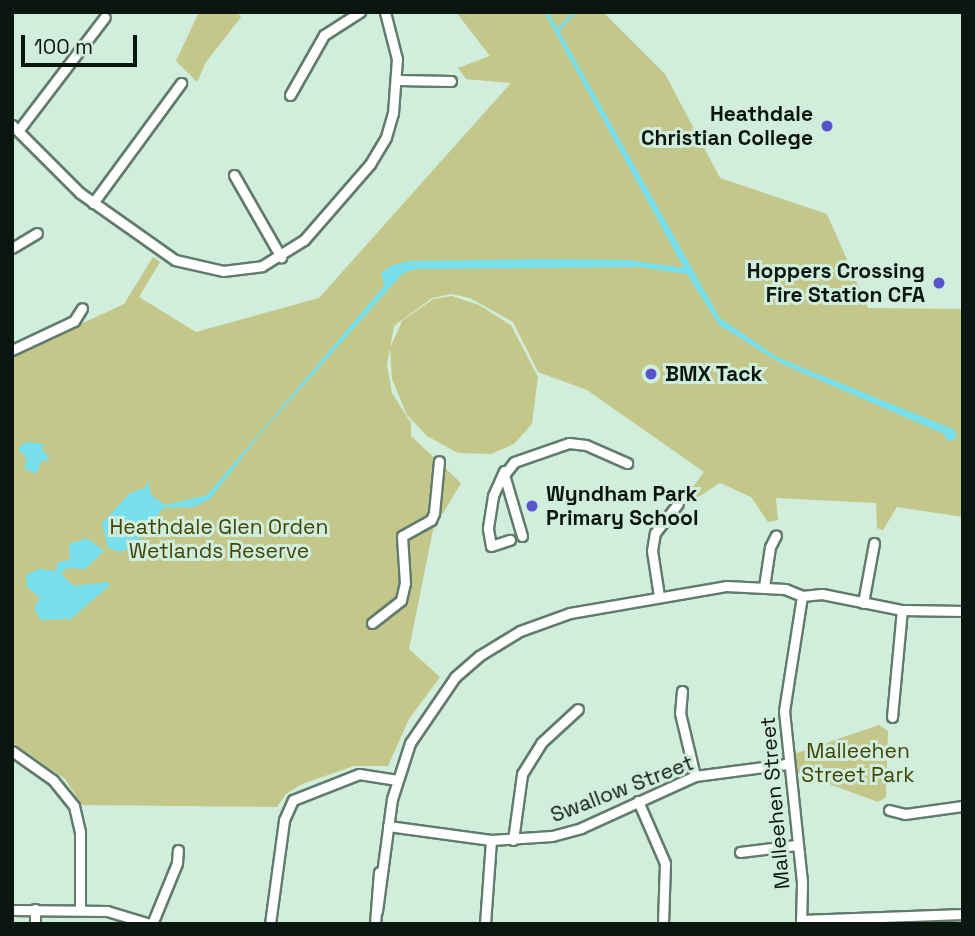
<!DOCTYPE html>
<style>
body{margin:0}
#map{position:relative;width:975px;height:936px;overflow:hidden;background:#d1eddc;font-family:"Space Grotesk",sans-serif}
div>[style]{position:absolute}
[style*='--x']{left:calc(var(--x)*1px);top:calc(var(--y)*1px);width:calc(var(--w)*1px);rotate:calc(var(--a)*1deg)}
.green>*{inset:0;background:#c3c789}
.water>*{inset:0;background:#78dfed}
.stream>*{height:2.5px;margin:-1.25px;padding:0 1.25px;transform-origin:1.25px;border-radius:1.25px;background:#78dfed}
.roads{filter:drop-shadow(2px 0 #617b6c) drop-shadow(-2px 0 #617b6c) drop-shadow(0 2px #617b6c) drop-shadow(0 -2px #617b6c)}
.minor>*{height:9px;margin:-4.5px;padding:0 4.5px;transform-origin:4.5px;border-radius:4.5px;background:#fff}
.dots>*{width:19px;height:19px;translate:-50% -50%;box-sizing:border-box;border:4px solid #d1eddc;border-radius:50%}
span{translate:-50% -50%;white-space:nowrap;text-align:center;line-height:1.15;-webkit-text-stroke:6px #d1eddc;paint-order:stroke}
.poi-label{font-size:21px;color:#0c1611;font-weight:700}
.right{translate:-100% -50%;text-align:right}
.left{translate:0 -50%;text-align:left}
.park-label{font-size:21px;color:#424407}
.street-label{font-size:21px;color:#0c1611}
.frame{position:absolute;inset:0;border:14px solid #0c1611;pointer-events:none}
.scale{position:absolute;left:21px;top:35px;width:116px;height:32px;box-sizing:border-box;border:4px solid #0c1611;border-top:0;padding-left:9px;font-size:21px;line-height:24px;white-space:nowrap;color:#0c1611;-webkit-text-stroke:5px #d1eddc;paint-order:stroke}
</style>
<div id="map">
<div class="green">
<i style="clip-path:polygon(199px 12px,237px 12px,241px 17px,206px 62px,197px 82px,176px 61px)"></i>
<i style="clip-path:polygon(456px 12px,603px 12px,665px 74px,720px 178px,827px 214px,868px 308px,963px 309px,963px 517px,897px 507px,883px 530px,877px 528px,876px 503px,776px 498px,778px 520px,768px 522px,751px 497px,720px 483px,692px 501px,688px 494px,704px 472px,587px 390px,538px 372px,513px 322px,470px 298px,451px 294px,432px 298px,394px 326px,387px 365px,392px 393px,411px 423px,411px 436px,461px 483px,433px 530px,409px 649px,440px 677px,409px 719px,388px 766px,354px 766px,302px 784px,286px 794px,277px 807px,82px 805px,65px 779px,12px 742px,12px 356px,124px 304px,153px 257px,160px 262px,139px 297px,196px 332px,319px 298px,511px 83px,466px 79px,458px 68px,490px 56px)"></i>
<i style="clip-path:polygon(452px 296px,479px 305px,511px 325px,538px 377px,532px 424px,514px 444px,491px 454px,458px 453px,427px 436px,407px 415px,392px 379px,390px 348px,402px 321px,433px 299px)"></i>
<i style="clip-path:polygon(879px 725px,888px 731px,886px 797px,878px 802px,796px 772px,794px 754px)"></i>
</div>
<div class="water">
<i style="clip-path:polygon(544px 12px,548px 12px,558px 29px,720px 318px,777px 357px,955px 430px,957px 438px,947px 441px,944px 434px,780px 363px,719px 325px,687px 274px,640px 267px,415px 269px,402px 274px,262px 432px,210px 499px,193px 507px,163px 508px,134px 547px,119px 552px,108px 548px,102px 523px,130px 493px,145px 488px,148px 480px,151px 495px,165px 505px,207px 495px,384px 286px,381px 273px,391px 266px,408px 261px,546px 259px,629px 260px,684px 268px)"></i>
<i style="clip-path:polygon(25px 442px,44px 444px,42px 449px,50px 459px,41px 462px,36px 474px,24px 468px,27px 459px,18px 449px)"></i>
<i style="clip-path:polygon(87px 538px,104px 551px,85px 569px,66px 568px,61px 574px,74px 586px,108px 582px,110px 585px,71px 619px,41px 620px,34px 608px,40px 598px,27px 587px,26px 575px,38px 569px,56px 571px,57px 563px,70px 559px,69px 544px)"></i>
</div>
<div class="stream">
<i style="--x:558;--y:29;--w:23;--a:-47"></i>
</div>
<div class="roads">
<div class="minor">
<i style="--x:398;--y:80;--w:53;--a:1.1"></i>
<i style="--x:290;--y:95;--w:69;--a:-60.5"></i>
<i style="--x:324;--y:35;--w:43;--a:-32.6"></i>
<i style="--x:12;--y:125;--w:96;--a:45"></i>
<i style="--x:80;--y:193;--w:116;--a:35.2"></i>
<i style="--x:175;--y:260;--w:49;--a:12.9"></i>
<i style="--x:223;--y:271;--w:39;--a:-7"></i>
<i style="--x:262;--y:266;--w:49;--a:-31.8"></i>
<i style="--x:304;--y:240;--w:101;--a:-49"></i>
<i style="--x:370;--y:164;--w:31;--a:-59"></i>
<i style="--x:386;--y:137;--w:25;--a:-74"></i>
<i style="--x:393;--y:113;--w:54;--a:-85.8"></i>
<i style="--x:397;--y:59;--w:49;--a:-104.3"></i>
<i style="--x:18;--y:131;--w:143;--a:-52.7"></i>
<i style="--x:234;--y:175;--w:95;--a:60.2"></i>
<i style="--x:93;--y:203;--w:149;--a:-53.7"></i>
<i style="--x:12;--y:248;--w:29;--a:-31"></i>
<i style="--x:12;--y:350;--w:68;--a:-25.1"></i>
<i style="--x:74;--y:321;--w:15;--a:-58"></i>
<i style="--x:504;--y:471;--w:27;--a:114"></i>
<i style="--x:493;--y:496;--w:33;--a:99"></i>
<i style="--x:488;--y:529;--w:17;--a:80"></i>
<i style="--x:491;--y:546;--w:20;--a:-18"></i>
<i style="--x:522;--y:536;--w:64;--a:-106.4"></i>
<i style="--x:504;--y:475;--w:16;--a:-52"></i>
<i style="--x:514;--y:462;--w:58;--a:-19.1"></i>
<i style="--x:569;--y:443;--w:17;--a:7"></i>
<i style="--x:586;--y:445;--w:45;--a:23.7"></i>
<i style="--x:764;--y:587;--w:40;--a:-81.5"></i>
<i style="--x:770;--y:547;--w:13;--a:-63"></i>
<i style="--x:659;--y:596;--w:46;--a:-98.8"></i>
<i style="--x:652;--y:551;--w:18;--a:-81"></i>
<i style="--x:655;--y:533;--w:37;--a:-52"></i>
<i style="--x:863;--y:603;--w:61;--a:-79.6"></i>
<i style="--x:372;--y:623;--w:37;--a:-38"></i>
<i style="--x:401;--y:600;--w:17;--a:-77"></i>
<i style="--x:405;--y:583;--w:47;--a:-93.7"></i>
<i style="--x:402;--y:536;--w:33;--a:-29"></i>
<i style="--x:431;--y:520;--w:8;--a:-67"></i>
<i style="--x:434;--y:513;--w:52;--a:-84.5"></i>
<i style="--x:682;--y:691;--w:22;--a:95"></i>
<i style="--x:680;--y:713;--w:65;--a:76.6"></i>
<i style="--x:892;--y:717;--w:107;--a:-84.7"></i>
<i style="--x:12;--y:751;--w:50;--a:35.3"></i>
<i style="--x:53;--y:780;--w:33;--a:51"></i>
<i style="--x:74;--y:806;--w:27;--a:77"></i>
<i style="--x:80;--y:832;--w:77;--a:90"></i>
<i style="--x:638;--y:801;--w:68;--a:66.5"></i>
<i style="--x:665;--y:863;--w:61;--a:91.9"></i>
<i style="--x:889;--y:810;--w:16;--a:14"></i>
<i style="--x:905;--y:814;--w:59;--a:-7.9"></i>
<i style="--x:388;--y:826;--w:104;--a:7.7"></i>
<i style="--x:491;--y:840;--w:61;--a:-3.8"></i>
<i style="--x:552;--y:836;--w:30;--a:-15"></i>
<i style="--x:581;--y:828;--w:125;--a:-24.5"></i>
<i style="--x:695;--y:776;--w:92;--a:-7.5"></i>
<i style="--x:513;--y:840;--w:67;--a:-82.2"></i>
<i style="--x:522;--y:774;--w:36;--a:-58"></i>
<i style="--x:541;--y:743;--w:50;--a:-42.6"></i>
<i style="--x:740;--y:852;--w:57;--a:-7"></i>
<i style="--x:35;--y:909;--w:15;--a:90"></i>
<i style="--x:12;--y:910;--w:95;--a:0.6"></i>
<i style="--x:107;--y:911;--w:45;--a:16.8"></i>
<i style="--x:377;--y:911;--w:113;--a:-82.4"></i>
<i style="--x:392;--y:799;--w:59;--a:-72.2"></i>
<i style="--x:410;--y:743;--w:80;--a:-55.7"></i>
<i style="--x:455;--y:677;--w:32;--a:-41"></i>
<i style="--x:479;--y:656;--w:48;--a:-31.4"></i>
<i style="--x:520;--y:631;--w:53;--a:-19.8"></i>
<i style="--x:570;--y:613;--w:158;--a:-9.8"></i>
<i style="--x:726;--y:586;--w:59;--a:2.9"></i>
<i style="--x:785;--y:589;--w:18;--a:22"></i>
<i style="--x:802;--y:596;--w:20;--a:-6"></i>
<i style="--x:822;--y:594;--w:82;--a:11.3"></i>
<i style="--x:902;--y:610;--w:61;--a:0.9"></i>
<i style="--x:801;--y:920;--w:162;--a:-2.1"></i>
<i style="--x:152;--y:924;--w:66;--a:-67.7"></i>
<i style="--x:177;--y:863;--w:13;--a:-86"></i>
<i style="--x:270;--y:924;--w:105;--a:-82.3"></i>
<i style="--x:284;--y:820;--w:22;--a:-66"></i>
<i style="--x:293;--y:800;--w:71;--a:-21.5"></i>
<i style="--x:359;--y:774;--w:37;--a:9"></i>
<i style="--x:375;--y:924;--w:52;--a:-85.6"></i>
<i style="--x:485;--y:924;--w:84;--a:-85.9"></i>
<i style="--x:801;--y:924;--w:42;--a:-88.6"></i>
<i style="--x:802;--y:882;--w:172;--a:-96"></i>
<i style="--x:784;--y:711;--w:116;--a:-81.1"></i>
</div>
</div>
<div class="dots">
<i style="left:827px;top:126px;background:#5854cc"></i>
<i style="left:939px;top:283px;background:#5854cc"></i>
<i style="left:651px;top:374px;background:#5854cc"></i>
<i style="left:532px;top:506px;background:#5854cc"></i>
</div>
<div class="poi-label">
<span class="right" style="left:813px;top:126px">Heathdale<br>Christian College</span>
<span class="right" style="left:925px;top:283px">Hoppers Crossing<br>Fire Station CFA</span>
<span class="left" style="left:665px;top:374px">BMX Tack</span>
<span class="left" style="left:546px;top:506px">Wyndham Park<br>Primary School</span>
</div>
<div class="park-label">
<span style="left:219px;top:539px">Heathdale Glen Orden<br>Wetlands Reserve</span>
<span style="left:858px;top:763px">Malleehen<br>Street Park</span>
</div>
<div class="street-label">
<span style="left:622px;top:789px;rotate:-21deg">Swallow Street</span>
<span style="left:775px;top:803px;rotate:-95deg">Malleehen Street</span>
</div>
<div class="frame"></div>
<div class="scale">100 m</div>
</div>
